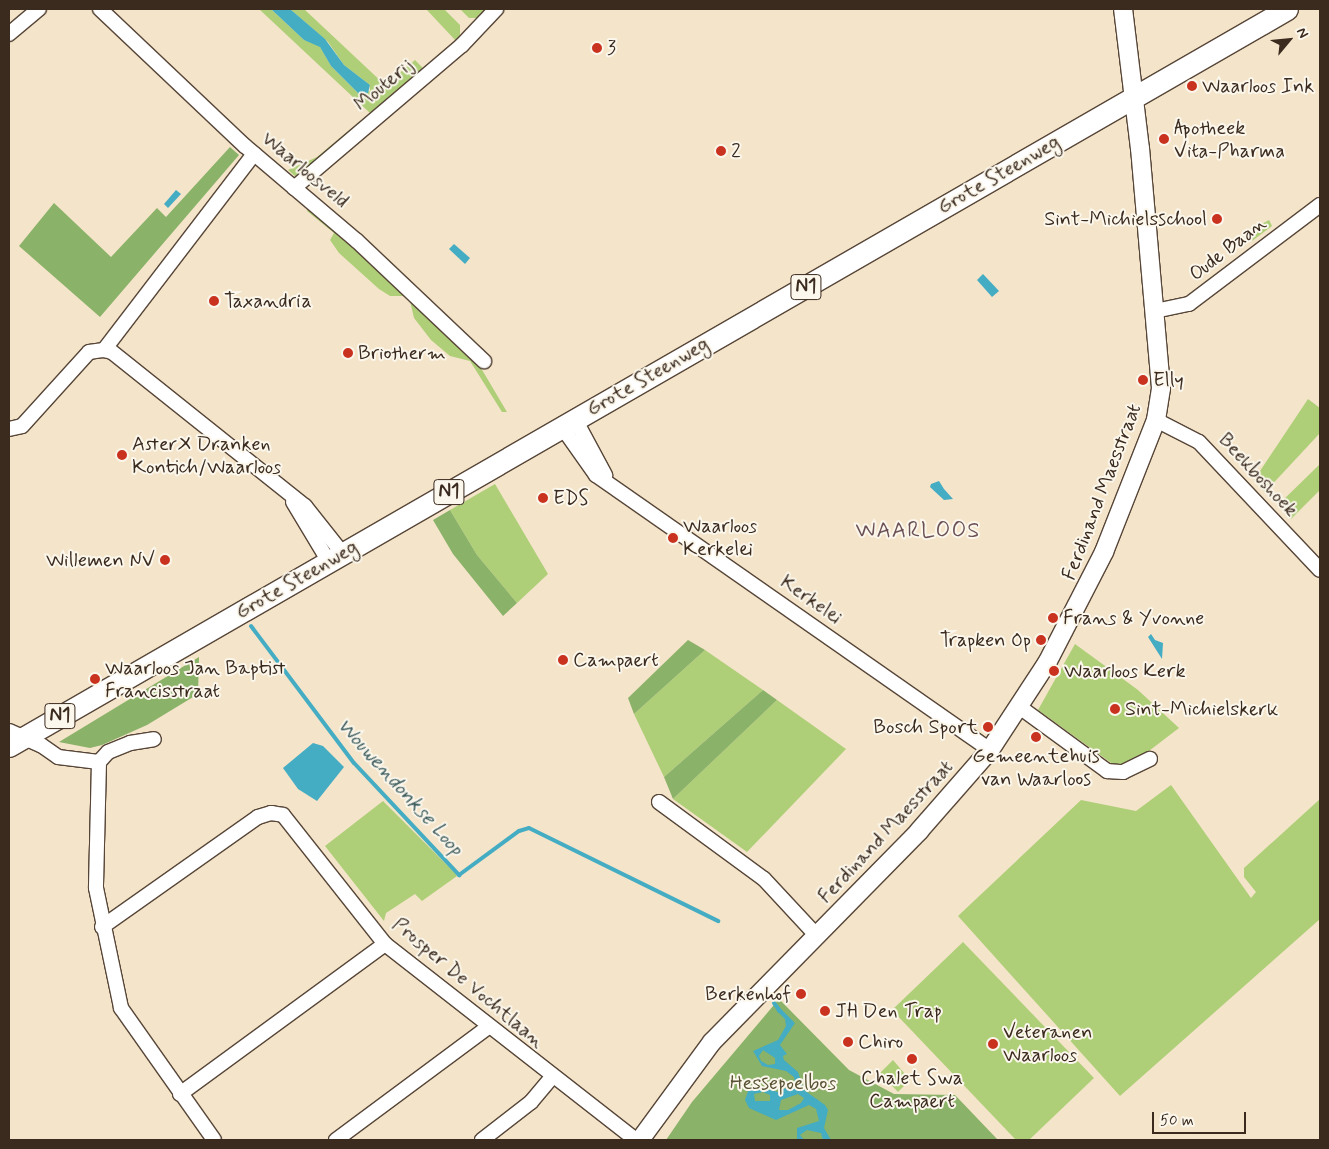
<!DOCTYPE html>
<style>
body{margin:0}
#map{position:relative;width:1329px;height:1149px;overflow:hidden;background:#f4e4c9;font-family:Mynerve,sans-serif}
div>[style]{position:absolute}
[style*='--x']{left:calc(var(--x)*1px);top:calc(var(--y)*1px);width:calc(var(--w)*1px);rotate:calc(var(--a)*1deg)}
.green>*{inset:0;background:#aecf78}
.forest>*{inset:0;background:#8ab268}
.water>*{inset:0;background:#44acc3}
.stream>*{height:4px;margin:-2px;padding:0 2px;transform-origin:2px;border-radius:2px;background:#44acc3}
.roads{filter:drop-shadow(1px 0 #574638) drop-shadow(-1px 0 #574638) drop-shadow(0 1px #574638) drop-shadow(0 -1px #574638)}
.minor>*{height:14px;margin:-7px;padding:0 7px;transform-origin:7px;border-radius:7px;background:#fff}
.tertiary>*{height:18px;margin:-9px;padding:0 9px;transform-origin:9px;border-radius:9px;background:#fff}
.primary>*{height:21px;margin:-10.5px;padding:0 10.5px;transform-origin:10.5px;border-radius:10.5px;background:#fff}
.dots>*{width:14px;height:14px;translate:-50% -50%;box-sizing:border-box;border:2px solid #fbf7ec;border-radius:50%}
span{translate:-50% -50%;white-space:nowrap;text-align:center;line-height:1.15;-webkit-text-stroke:4px #fbf7ec;paint-order:stroke}
.shield-label span{padding:1px 4px;background:#fbf7ec;border:1px solid;border-radius:4px;-webkit-text-stroke-width:0}
.shield-label{font-size:19px;color:#3b2a1e;font-weight:700}
.poi-label{font-size:20px;color:#3b2a1e}
.left{translate:0 -50%;text-align:left}
.right{translate:-100% -50%;text-align:right}
.street-label{font-size:20px;color:#3b2a1e}
.park-label{font-size:20px;color:#585334}
.water-label{font-size:21px;color:#3f5e60;font-style:italic}
.quarter-label{font-size:22px;color:#6b5155;letter-spacing:1px}
.frame{position:absolute;inset:0;border:10px solid #3b2a1e;pointer-events:none}
.north{position:absolute;left:1264px;top:15px;width:50px;height:50px;-webkit-text-stroke:4px #fbf7ec;paint-order:stroke;rotate:62deg;font-size:14px;font-weight:700;line-height:20px;text-align:center;color:#3b2a1e}
.north::after{content:'';display:block;margin:auto;width:18px;height:22px;background:#3b2a1e;clip-path:polygon(50% 0,100% 100%,50% 72%,0 100%)}
.scale{position:absolute;left:1152px;top:1112px;width:94px;height:22px;box-sizing:border-box;border:2px solid #3b2a1e;border-top:0;padding-left:6px;font-size:15px;line-height:18px;white-space:nowrap;color:#3b2a1e;-webkit-text-stroke:4px #fbf7ec;paint-order:stroke}
</style>
<div id="map">
<div class="green">
<i style="clip-path:polygon(259px 9px,271px 9px,304px 40px,319px 45px,331px 66px,358px 93px,370px 91px,370px 85px,344px 65px,328px 42px,290px 9px,304px 9px,385px 85px,415px 60px,424px 69px,370px 113px)"></i>
<i style="clip-path:polygon(426px 9px,444px 9px,460px 25px,460px 38px,456px 41px)"></i>
<i style="clip-path:polygon(460px 9px,487px 9px,478px 18px,469px 18px)"></i>
<i style="clip-path:polygon(366px 116px,301px 173px,295px 176px,288px 170px,317px 157px)"></i>
<i style="clip-path:polygon(309px 207px,339px 231px,478px 363px,507px 412px,502px 412px,470px 361px,450px 356px,431px 340px,414px 318px,410px 301px,403px 296px,390px 296px,379px 289px,339px 253px,330px 240px,334px 233px,307px 211px)"></i>
<i style="clip-path:polygon(1269px 220px,1272px 226px,1252px 241px,1251px 230px)"></i>
<i style="clip-path:polygon(1308px 399px,1320px 408px,1320px 433px,1265px 492px,1254px 480px)"></i>
<i style="clip-path:polygon(1320px 464px,1320px 490px,1291px 519px,1278px 505px)"></i>
<i style="clip-path:polygon(495px 484px,548px 574px,517px 603px,477px 555px,450px 510px)"></i>
<i style="clip-path:polygon(1075px 644px,1138px 690px,1179px 728px,1141px 757px,1124px 765px,1114px 765px,1038px 710px)"></i>
<i style="clip-path:polygon(705px 650px,763px 690px,664px 777px,634px 714px)"></i>
<i style="clip-path:polygon(777px 700px,846px 749px,747px 852px,673px 799px)"></i>
<i style="clip-path:polygon(1171px 785px,1251px 898px,1256px 892px,1244px 877px,1244px 868px,1320px 799px,1320px 919px,1120px 1096px,958px 916px,1081px 800px,1136px 811px)"></i>
<i style="clip-path:polygon(383px 801px,456px 874px,457px 876px,422px 901px,415px 894px,386px 913px,384px 921px,325px 846px)"></i>
<i style="clip-path:polygon(963px 942px,1094px 1078px,1029px 1140px,1016px 1140px,892px 1010px)"></i>
<i style="clip-path:polygon(893px 1060px,910px 1080px,898px 1092px,880px 1073px)"></i>
</div>
<div class="forest">
<i style="clip-path:polygon(230px 147px,239px 155px,100px 317px,19px 246px,54px 203px,111px 257px,157px 208px,166px 217px)"></i>
<i style="clip-path:polygon(450px 510px,477px 555px,517px 603px,503px 616px,453px 554px,433px 520px)"></i>
<i style="clip-path:polygon(688px 640px,705px 650px,634px 714px,628px 698px)"></i>
<i style="clip-path:polygon(199px 657px,198px 694px,147px 725px,102px 745px,90px 748px,59px 742px)"></i>
<i style="clip-path:polygon(763px 690px,777px 700px,673px 799px,664px 777px)"></i>
<i style="clip-path:polygon(779px 999px,849px 1070px,894px 1094px,955px 1095px,998px 1140px,666px 1140px,692px 1102px)"></i>
</div>
<div class="water">
<i style="clip-path:polygon(271px 9px,290px 9px,325px 39px,344px 65px,370px 85px,368px 93px,361px 96px,331px 66px,320px 47px,304px 40px)"></i>
<i style="clip-path:polygon(176px 190px,181px 194px,168px 208px,164px 204px)"></i>
<i style="clip-path:polygon(454px 244px,470px 258px,465px 264px,449px 249px)"></i>
<i style="clip-path:polygon(983px 274px,999px 291px,992px 297px,977px 280px)"></i>
<i style="clip-path:polygon(939px 481px,944px 489px,953px 499px,944px 500px,930px 487px,931px 484px)"></i>
<i style="clip-path:polygon(1151px 634px,1155px 640px,1163px 643px,1162px 659px,1148px 637px)"></i>
<i style="clip-path:polygon(313px 743px,323px 746px,344px 767px,317px 801px,298px 789px,283px 768px)"></i>
<i style="clip-path:polygon(evenodd,779px 1007px,795px 1023px,780px 1045px,787px 1054px,783px 1056px,784px 1060px,798px 1072px,804px 1090px,825px 1105px,828px 1110px,824px 1128px,831px 1140px,823px 1140px,821px 1133px,807px 1130px,800px 1135px,804px 1140px,797px 1140px,797px 1128px,819px 1121px,816px 1109px,809px 1105px,776px 1120px,749px 1108px,745px 1100px,749px 1088px,757px 1086px,778px 1092px,795px 1083px,794px 1077px,786px 1071px,762px 1066px,753px 1051px,778px 1040px,786px 1026px,785px 1019px,776px 1010px,779px 1007px,763px 1050px,775px 1058px,775px 1064px,768px 1065px,761px 1061px,759px 1056px,763px 1050px,779px 1007px,763px 1092px,770px 1095px,770px 1101px,755px 1101px,754px 1094px,763px 1092px,779px 1007px,798px 1094px,804px 1098px,801px 1103px,788px 1110px,779px 1110px,781px 1100px,798px 1094px)"></i>
</div>
<div class="stream">
<i style="--x:251;--y:626;--w:171;--a:53.1"></i>
<i style="--x:354;--y:763;--w:154;--a:46.8"></i>
<i style="--x:459;--y:875;--w:74;--a:-36.3"></i>
<i style="--x:519;--y:831;--w:10;--a:-17"></i>
<i style="--x:529;--y:828;--w:211;--a:26.2"></i>
<i style="--x:774;--y:1003;--w:10;--a:53"></i>
</div>
<div class="roads">
<div class="minor">
<i style="--x:100;--y:9;--w:199;--a:43.4"></i>
<i style="--x:245;--y:146;--w:147;--a:40.3"></i>
<i style="--x:357;--y:241;--w:175;--a:43.4"></i>
<i style="--x:9;--y:34;--w:39;--a:-40"></i>
<i style="--x:294;--y:188;--w:221;--a:-40.4"></i>
<i style="--x:462;--y:45;--w:50;--a:-46.6"></i>
<i style="--x:1155;--y:311;--w:35;--a:-12"></i>
<i style="--x:1189;--y:304;--w:164;--a:-37.1"></i>
<i style="--x:104;--y:350;--w:247;--a:-52.6"></i>
<i style="--x:575;--y:419;--w:64;--a:61.8"></i>
<i style="--x:1156;--y:420;--w:48;--a:27.1"></i>
<i style="--x:1199;--y:442;--w:176;--a:46.6"></i>
<i style="--x:562;--y:427;--w:59;--a:54.7"></i>
<i style="--x:596;--y:475;--w:480;--a:34.9"></i>
<i style="--x:9;--y:429;--w:13;--a:-13"></i>
<i style="--x:22;--y:426;--w:100;--a:-47.8"></i>
<i style="--x:89;--y:352;--w:15;--a:-8"></i>
<i style="--x:104;--y:350;--w:8;--a:14"></i>
<i style="--x:112;--y:352;--w:247;--a:38.6"></i>
<i style="--x:305;--y:506;--w:61;--a:51.6"></i>
<i style="--x:293;--y:502;--w:70;--a:59"></i>
<i style="--x:1021;--y:708;--w:107;--a:36.2"></i>
<i style="--x:1107;--y:771;--w:16;--a:4"></i>
<i style="--x:1123;--y:772;--w:30;--a:-26"></i>
<i style="--x:9;--y:731;--w:35;--a:24"></i>
<i style="--x:41;--y:745;--w:21;--a:35"></i>
<i style="--x:58;--y:757;--w:41;--a:7"></i>
<i style="--x:99;--y:762;--w:126;--a:91.4"></i>
<i style="--x:96;--y:888;--w:123;--a:78.2"></i>
<i style="--x:121;--y:1008;--w:161;--a:54.8"></i>
<i style="--x:99;--y:762;--w:13;--a:-48"></i>
<i style="--x:108;--y:752;--w:24;--a:-22"></i>
<i style="--x:130;--y:743;--w:24;--a:-9"></i>
<i style="--x:659;--y:802;--w:130;--a:36.3"></i>
<i style="--x:764;--y:879;--w:78;--a:47.1"></i>
<i style="--x:102;--y:927;--w:191;--a:-35.2"></i>
<i style="--x:258;--y:817;--w:14;--a:-17"></i>
<i style="--x:271;--y:813;--w:12;--a:9"></i>
<i style="--x:283;--y:815;--w:164;--a:51.7"></i>
<i style="--x:385;--y:944;--w:318;--a:38"></i>
<i style="--x:180;--y:1094;--w:254;--a:-36.2"></i>
<i style="--x:336;--y:1140;--w:189;--a:-36.6"></i>
<i style="--x:482;--y:1140;--w:62;--a:-37.8"></i>
<i style="--x:531;--y:1102;--w:33;--a:-50"></i>
</div>
<div class="tertiary">
<i style="--x:640;--y:1140;--w:122;--a:-53.7"></i>
<i style="--x:712;--y:1042;--w:296;--a:-45.5"></i>
<i style="--x:919;--y:831;--w:108;--a:-48.8"></i>
<i style="--x:990;--y:750;--w:104;--a:-56.8"></i>
<i style="--x:1047;--y:663;--w:125;--a:-62.8"></i>
<i style="--x:1104;--y:552;--w:142;--a:-68.5"></i>
<i style="--x:1156;--y:420;--w:32;--a:-81"></i>
<i style="--x:1161;--y:388;--w:240;--a:-95"></i>
<i style="--x:1140;--y:149;--w:141;--a:-96.9"></i>
</div>
<div class="primary">
<i style="--x:9;--y:746;--w:1475;--a:-29.97"></i>
</div>
</div>
<div class="dots">
<i style="left:597px;top:48px;background:#c8321e"></i>
<i style="left:1192px;top:86px;background:#c8321e"></i>
<i style="left:1164px;top:139px;background:#c8321e"></i>
<i style="left:721px;top:151px;background:#c8321e"></i>
<i style="left:1217px;top:219px;background:#c8321e"></i>
<i style="left:214px;top:301px;background:#c8321e"></i>
<i style="left:348px;top:353px;background:#c8321e"></i>
<i style="left:1143px;top:380px;background:#c8321e"></i>
<i style="left:122px;top:455px;background:#c8321e"></i>
<i style="left:543px;top:498px;background:#c8321e"></i>
<i style="left:673px;top:538px;background:#c8321e"></i>
<i style="left:165px;top:560px;background:#c8321e"></i>
<i style="left:1053px;top:618px;background:#c8321e"></i>
<i style="left:1041px;top:640px;background:#c8321e"></i>
<i style="left:563px;top:660px;background:#c8321e"></i>
<i style="left:1054px;top:671px;background:#c8321e"></i>
<i style="left:95px;top:679px;background:#c8321e"></i>
<i style="left:1115px;top:709px;background:#c8321e"></i>
<i style="left:988px;top:727px;background:#c8321e"></i>
<i style="left:1036px;top:737px;background:#c8321e"></i>
<i style="left:801px;top:994px;background:#c8321e"></i>
<i style="left:825px;top:1011px;background:#c8321e"></i>
<i style="left:848px;top:1042px;background:#c8321e"></i>
<i style="left:993px;top:1044px;background:#c8321e"></i>
<i style="left:912px;top:1059px;background:#c8321e"></i>
</div>
<div class="shield-label">
<span style="left:806px;top:287px">N1</span>
<span style="left:449px;top:492px">N1</span>
<span style="left:60px;top:716px">N1</span>
</div>
<div class="poi-label">
<span class="left" style="left:607px;top:48px">3</span>
<span class="left" style="left:1202px;top:86px">Waarloos Ink</span>
<span class="left" style="left:1174px;top:140px">Apotheek<br>Vita-Pharma</span>
<span class="left" style="left:731px;top:151px">2</span>
<span class="right" style="left:1207px;top:219px">Sint-Michielsschool</span>
<span class="left" style="left:224px;top:301px">Taxandria</span>
<span class="left" style="left:358px;top:353px">Briotherm</span>
<span class="left" style="left:1153px;top:380px">Elly</span>
<span class="left" style="left:132px;top:456px">AsterX Dranken<br>Kontich/Waarloos</span>
<span class="left" style="left:553px;top:498px">EDS</span>
<span class="left" style="left:683px;top:538px">Waarloos<br>Kerkelei</span>
<span class="right" style="left:155px;top:560px">Willemen NV</span>
<span class="left" style="left:1063px;top:618px">Frans &amp; Yvonne</span>
<span class="right" style="left:1031px;top:640px">Trapken Op</span>
<span class="left" style="left:573px;top:660px">Campaert</span>
<span class="left" style="left:105px;top:680px">Waarloos Jan Baptist<br>Francisstraat</span>
<span class="left" style="left:1064px;top:671px">Waarloos Kerk</span>
<span class="left" style="left:1125px;top:709px">Sint-Michielskerk</span>
<span class="right" style="left:978px;top:727px">Bosch Sport</span>
<span style="left:1036px;top:768px">Gemeentehuis<br>van Waarloos</span>
<span class="right" style="left:791px;top:994px">Berkenhof</span>
<span class="left" style="left:835px;top:1011px">JH Den Trap</span>
<span class="left" style="left:1003px;top:1044px">Veteranen<br>Waarloos</span>
<span class="left" style="left:858px;top:1042px">Chiro</span>
<span style="left:912px;top:1090px">Chalet Swa<br>Campaert</span>
</div>
<div class="street-label">
<span style="left:384px;top:85px;rotate:-40deg">Mouterij</span>
<span style="left:305px;top:170px;rotate:40deg">Waarloosveld</span>
<span style="left:999px;top:175px;rotate:-30deg">Grote Steenweg</span>
<span style="left:1228px;top:249px;rotate:-38deg">Oude Baan</span>
<span style="left:648px;top:377px;rotate:-30deg">Grote Steenweg</span>
<span style="left:1258px;top:475px;rotate:47deg">Beekboshoek</span>
<span style="left:1102px;top:492px;rotate:-69deg">Ferdinand Maesstraat</span>
<span style="left:297px;top:580px;rotate:-30deg">Grote Steenweg</span>
<span style="left:811px;top:600px;rotate:35deg">Kerkelei</span>
<span style="left:886px;top:832px;rotate:-47deg">Ferdinand Maesstraat</span>
<span style="left:468px;top:983px;rotate:40deg">Prosper De Vochtlaan</span>
</div>
<div class="park-label">
<span style="left:783px;top:1083px">Hessepoelbos</span>
</div>
<div class="water-label">
<span style="left:400px;top:787px;rotate:48deg">Wouwendonkse Loop</span>
</div>
<div class="quarter-label">
<span style="left:918px;top:532px">WAARLOOS</span>
</div>
<div class="frame"></div>
<div class="north">N</div>
<div class="scale">50 m</div>
</div>
